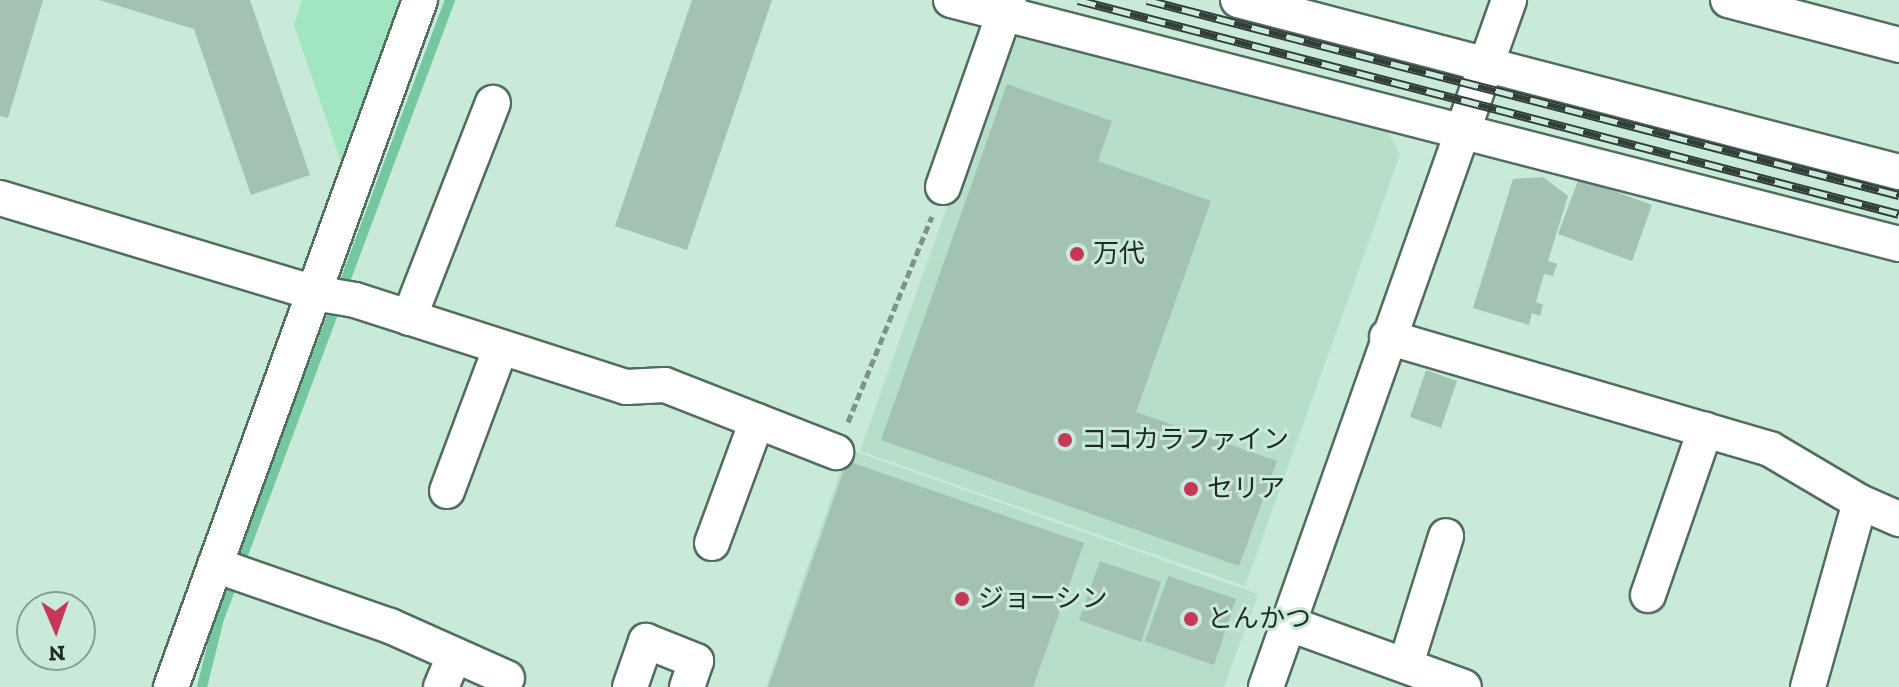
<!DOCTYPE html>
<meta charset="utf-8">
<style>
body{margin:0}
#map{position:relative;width:1899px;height:687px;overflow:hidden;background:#caead9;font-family:"Zilla Slab","Noto Sans JP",serif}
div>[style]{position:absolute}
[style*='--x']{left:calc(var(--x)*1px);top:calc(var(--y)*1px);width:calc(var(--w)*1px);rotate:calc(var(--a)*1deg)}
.built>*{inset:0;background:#b7dec9}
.green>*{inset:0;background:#a2e5c3}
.stream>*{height:10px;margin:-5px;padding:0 5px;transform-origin:5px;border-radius:5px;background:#75c7a0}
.building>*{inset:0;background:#a3c2b1}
.path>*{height:5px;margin-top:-2.5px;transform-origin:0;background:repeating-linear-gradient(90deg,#7d9488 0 8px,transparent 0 12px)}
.roads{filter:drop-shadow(2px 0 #516d5f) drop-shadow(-2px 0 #516d5f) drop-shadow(0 2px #516d5f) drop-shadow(0 -2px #516d5f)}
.minor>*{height:34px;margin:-17px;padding:0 17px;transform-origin:17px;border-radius:17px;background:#fff}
.rail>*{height:9px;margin-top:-4.5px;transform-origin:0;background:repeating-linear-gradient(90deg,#caead9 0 18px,#313f38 0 36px);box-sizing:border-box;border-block:2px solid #313f38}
.dots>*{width:22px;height:22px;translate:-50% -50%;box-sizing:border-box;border:4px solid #caead9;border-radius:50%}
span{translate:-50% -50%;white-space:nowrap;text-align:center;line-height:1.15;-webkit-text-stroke:6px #caead9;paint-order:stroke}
.poi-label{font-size:26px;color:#1f2b25}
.left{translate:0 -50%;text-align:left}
.north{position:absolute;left:16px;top:591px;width:80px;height:80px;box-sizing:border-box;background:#caead9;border:2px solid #869e91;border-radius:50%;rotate:178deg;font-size:22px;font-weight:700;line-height:32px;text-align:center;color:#1f2b25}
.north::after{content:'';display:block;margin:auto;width:28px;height:36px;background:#c73757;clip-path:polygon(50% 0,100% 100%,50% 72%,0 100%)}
</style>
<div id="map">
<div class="built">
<i style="clip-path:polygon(1008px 35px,1388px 132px,1400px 155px,1245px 586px,860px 451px)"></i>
<i style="clip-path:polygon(848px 449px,1258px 594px,1224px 687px,766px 687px)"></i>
</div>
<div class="green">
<i style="clip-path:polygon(302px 0,403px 0,342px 165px,294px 25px)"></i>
</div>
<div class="stream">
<i style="--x:202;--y:687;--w:70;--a:-76"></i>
<i style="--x:219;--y:619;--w:661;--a:-69.54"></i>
</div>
<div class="building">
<i style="clip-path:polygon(0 0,43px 0,8px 118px,0 116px)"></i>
<i style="clip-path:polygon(99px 0,250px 0,310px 175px,251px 195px,194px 29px)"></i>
<i style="clip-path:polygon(692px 0,772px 0,687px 250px,615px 226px)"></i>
<i style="clip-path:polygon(1007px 84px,1112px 121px,1098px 161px,1211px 201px,1136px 412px,1277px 461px,1239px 566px,881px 440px)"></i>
<i style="clip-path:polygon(1543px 177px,1568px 196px,1548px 261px,1557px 264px,1553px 276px,1544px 274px,1536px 302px,1543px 305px,1540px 316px,1532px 313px,1529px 325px,1473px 308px,1513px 179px)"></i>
<i style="clip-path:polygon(1579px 178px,1652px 205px,1632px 261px,1558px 234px)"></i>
<i style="clip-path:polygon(1426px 370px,1457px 381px,1441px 428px,1410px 417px)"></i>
<i style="clip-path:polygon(847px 461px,1084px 543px,1033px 687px,768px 687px)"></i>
<i style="clip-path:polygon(1100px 561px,1161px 582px,1141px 642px,1079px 620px)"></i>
<i style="clip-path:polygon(1168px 576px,1236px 599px,1214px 665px,1145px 641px)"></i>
</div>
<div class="path">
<i style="--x:848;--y:422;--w:222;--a:-67.8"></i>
</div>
<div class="roads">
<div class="minor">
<i style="--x:951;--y:0;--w:979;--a:14.43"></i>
<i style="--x:1238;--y:0;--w:683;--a:14.59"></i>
<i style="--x:1728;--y:0;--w:177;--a:14.7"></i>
<i style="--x:943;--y:187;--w:198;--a:-70.6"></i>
<i style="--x:0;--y:198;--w:328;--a:16.8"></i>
<i style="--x:314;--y:293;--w:42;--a:9.7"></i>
<i style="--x:355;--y:300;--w:285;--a:17.8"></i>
<i style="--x:626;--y:387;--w:39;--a:-3"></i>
<i style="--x:665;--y:385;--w:184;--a:21.4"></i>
<i style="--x:409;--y:318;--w:231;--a:-68.7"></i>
<i style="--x:1387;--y:337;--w:399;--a:16.3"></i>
<i style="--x:1770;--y:449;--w:104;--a:30.5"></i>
<i style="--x:1860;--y:502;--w:43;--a:23.6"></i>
<i style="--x:447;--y:491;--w:152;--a:-69.5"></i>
<i style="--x:712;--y:543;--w:130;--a:-69.8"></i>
<i style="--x:215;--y:565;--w:185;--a:19.2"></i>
<i style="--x:390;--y:626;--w:128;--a:24"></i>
<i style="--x:1648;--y:595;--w:175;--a:-70.9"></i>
<i style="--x:1287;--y:623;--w:188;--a:19.9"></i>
<i style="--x:1406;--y:664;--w:134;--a:-72.6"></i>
<i style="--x:171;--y:687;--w:731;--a:-70.08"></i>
<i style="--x:441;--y:687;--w:34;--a:-67"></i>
<i style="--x:630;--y:687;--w:49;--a:-70.8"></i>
<i style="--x:646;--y:641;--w:54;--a:21.8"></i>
<i style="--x:696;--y:661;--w:28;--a:109"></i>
<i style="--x:1266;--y:687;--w:729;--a:-70.52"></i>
<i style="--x:1808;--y:687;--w:192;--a:-74.3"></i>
</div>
</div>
<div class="rail">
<i style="--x:1078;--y:0;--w:848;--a:14.61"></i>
<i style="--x:1147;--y:0;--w:777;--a:14.54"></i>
</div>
<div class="dots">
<i style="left:1077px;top:254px;background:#c73757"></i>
<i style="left:1065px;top:440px;background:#c73757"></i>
<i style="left:1191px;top:489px;background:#c73757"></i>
<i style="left:962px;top:599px;background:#c73757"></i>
<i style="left:1191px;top:619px;background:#c73757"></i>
</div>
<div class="poi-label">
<span class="left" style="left:1093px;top:254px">万代</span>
<span class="left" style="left:1081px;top:440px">ココカラファイン</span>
<span class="left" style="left:1207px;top:489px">セリア</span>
<span class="left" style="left:978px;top:599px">ジョーシン</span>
<span class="left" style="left:1207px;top:619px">とんかつ</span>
</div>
<div class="north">N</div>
</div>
